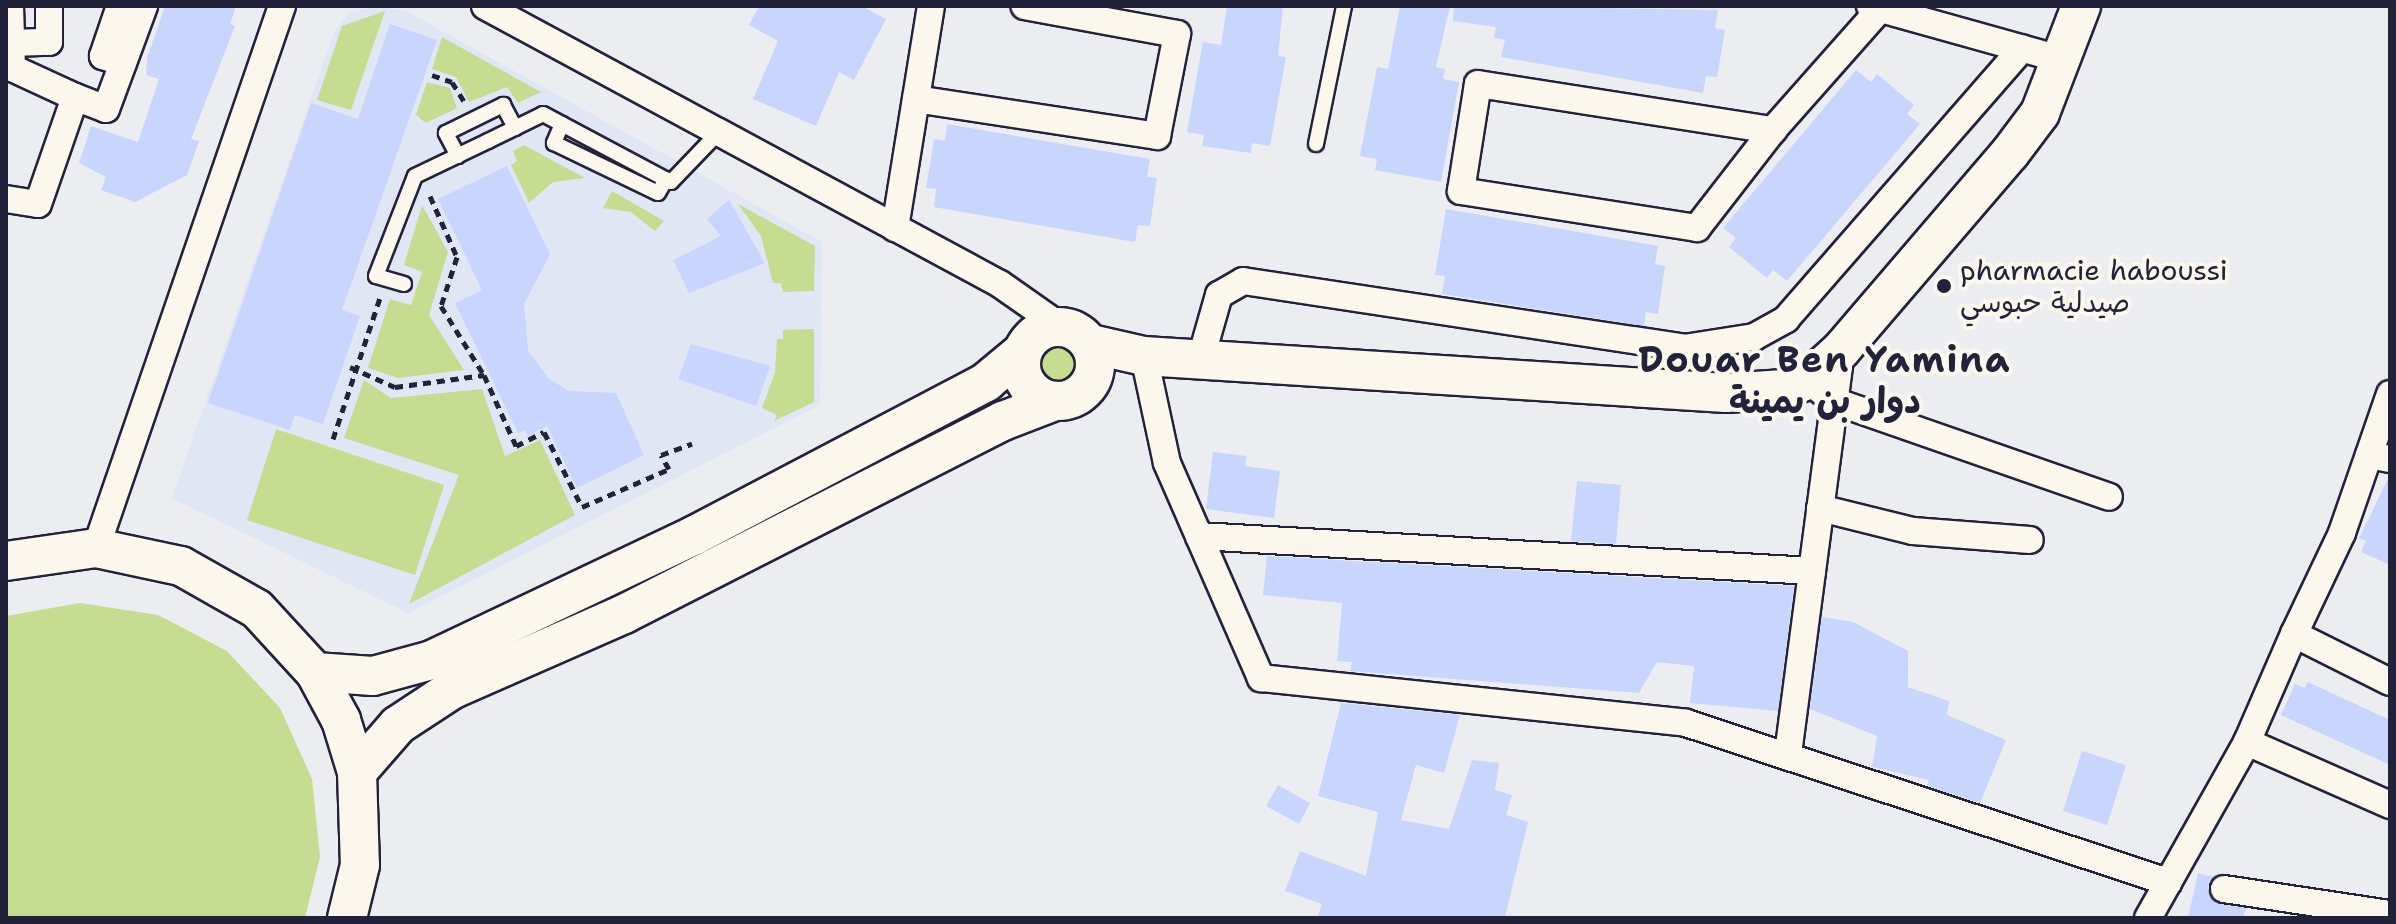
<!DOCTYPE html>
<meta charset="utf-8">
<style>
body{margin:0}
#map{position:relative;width:2396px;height:924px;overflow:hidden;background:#ecedf1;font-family:"Shantell Sans","Playpen Sans Arabic",sans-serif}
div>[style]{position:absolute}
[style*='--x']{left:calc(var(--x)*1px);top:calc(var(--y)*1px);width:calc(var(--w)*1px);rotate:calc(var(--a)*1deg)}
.built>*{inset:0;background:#e1e6f4}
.green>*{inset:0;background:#c6dc91}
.round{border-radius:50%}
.building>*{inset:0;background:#c8d5fc}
.path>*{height:5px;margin-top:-2.5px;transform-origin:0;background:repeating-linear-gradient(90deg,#22223b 0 8px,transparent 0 14px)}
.roads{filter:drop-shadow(2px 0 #22223b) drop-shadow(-2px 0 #22223b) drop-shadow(0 2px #22223b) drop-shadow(0 -2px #22223b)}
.lane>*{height:14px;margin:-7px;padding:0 7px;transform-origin:7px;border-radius:7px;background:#fbf7ec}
.street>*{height:26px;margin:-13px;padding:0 13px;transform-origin:13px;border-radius:13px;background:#fbf7ec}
.secondary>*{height:38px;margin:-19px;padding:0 19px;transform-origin:19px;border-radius:19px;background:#fbf7ec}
.secondary>.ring{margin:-19px;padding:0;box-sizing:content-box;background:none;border:38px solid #fbf7ec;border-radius:50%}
.dots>*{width:22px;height:22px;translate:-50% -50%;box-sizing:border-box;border:4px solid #fbf7ec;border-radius:50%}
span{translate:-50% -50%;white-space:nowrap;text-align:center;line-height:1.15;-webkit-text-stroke:8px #fbf7ec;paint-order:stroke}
.poi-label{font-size:28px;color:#22223b}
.left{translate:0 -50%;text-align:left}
.district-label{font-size:36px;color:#22223b;font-weight:700;letter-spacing:2px}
.frame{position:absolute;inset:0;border:8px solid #22223b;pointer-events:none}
</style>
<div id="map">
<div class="built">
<i style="clip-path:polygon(378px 6px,408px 12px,822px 242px,820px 405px,408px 613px,172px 498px,334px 32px,349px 13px)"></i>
</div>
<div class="green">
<i style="clip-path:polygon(385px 11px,351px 110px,317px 100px,342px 26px)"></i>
<i style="clip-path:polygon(442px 37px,541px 92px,518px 103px,507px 87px,469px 102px,456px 77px,432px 69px)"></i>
<i style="clip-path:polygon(427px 82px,450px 88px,457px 108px,426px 123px,416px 115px)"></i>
<i style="clip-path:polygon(524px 145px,585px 178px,553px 182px,529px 203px,511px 165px,517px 161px,513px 151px)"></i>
<i style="clip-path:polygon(612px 191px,664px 221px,655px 231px,631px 212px,603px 208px)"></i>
<i style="clip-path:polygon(738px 204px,815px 246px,814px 291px,783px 292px,781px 283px,773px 283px,761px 236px)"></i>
<i style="clip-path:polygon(422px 205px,448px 252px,429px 315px,464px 370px,398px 378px,368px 368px,390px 299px,411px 305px,422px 272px,404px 265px)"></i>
<i style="clip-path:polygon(814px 329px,814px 402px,774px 421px,777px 415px,762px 408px,775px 373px,777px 339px,783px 339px,783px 330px)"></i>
<i class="round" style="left:1041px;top:341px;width:40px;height:40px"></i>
<i style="clip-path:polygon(364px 380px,391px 398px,482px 389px,505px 456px,540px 440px,575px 515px,409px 604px,459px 475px,344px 438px)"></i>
<i style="clip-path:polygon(276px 429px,444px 485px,415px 575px,247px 520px)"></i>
<i style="clip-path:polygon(80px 603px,158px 615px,227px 651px,280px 708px,312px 779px,320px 857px,305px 918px,6px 918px,6px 616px)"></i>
</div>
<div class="building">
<i style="clip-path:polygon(165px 6px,236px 6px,230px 24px,235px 26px,191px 139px,199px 141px,187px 175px,135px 202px,101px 190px,106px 177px,79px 163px,91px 126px,138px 142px,159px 79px,146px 75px,147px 58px)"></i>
<i style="clip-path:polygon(759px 6px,861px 6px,886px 19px,854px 80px,839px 72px,816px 126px,753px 99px,778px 41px,749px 25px)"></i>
<i style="clip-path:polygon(1227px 6px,1283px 6px,1278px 56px,1286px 57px,1270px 146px,1252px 143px,1251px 153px,1202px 146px,1204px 135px,1187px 132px,1203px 42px,1221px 45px)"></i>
<i style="clip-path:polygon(1400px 6px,1450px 6px,1436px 67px,1445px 69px,1443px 79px,1459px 82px,1441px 182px,1375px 170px,1377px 159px,1360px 156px,1377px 67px,1388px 69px)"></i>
<i style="clip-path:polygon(1454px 6px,1718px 10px,1715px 28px,1725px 30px,1717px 77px,1706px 76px,1703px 93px,1501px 57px,1505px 40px,1494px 38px,1496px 27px,1453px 21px)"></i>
<i style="clip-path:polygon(390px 24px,437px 40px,342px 310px,360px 316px,323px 424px,295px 415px,290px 430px,208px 403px,311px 103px,358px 119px)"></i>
<i style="clip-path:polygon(1856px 70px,1871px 82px,1877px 74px,1914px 105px,1907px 114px,1920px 124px,1787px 281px,1773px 270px,1767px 278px,1729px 247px,1736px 238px,1723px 228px)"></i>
<i style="clip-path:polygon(947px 124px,1150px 159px,1147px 177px,1157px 178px,1150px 226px,1138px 225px,1135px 242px,934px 207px,936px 189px,926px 188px,934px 139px,945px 141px)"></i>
<i style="clip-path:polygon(507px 166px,550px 254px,524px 304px,528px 350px,549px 379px,569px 391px,616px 393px,644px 455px,577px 488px,547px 426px,528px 436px,525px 430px,518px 433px,455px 303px,482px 290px,438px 199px)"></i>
<i style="clip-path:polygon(729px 200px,765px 263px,689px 293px,673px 260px,721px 236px,707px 219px)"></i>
<i style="clip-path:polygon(1446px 209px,1658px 246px,1655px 264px,1665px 266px,1658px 314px,1646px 312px,1644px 326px,1442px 294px,1445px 276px,1435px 275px)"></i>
<i style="clip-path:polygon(691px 344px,770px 366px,756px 406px,678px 379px)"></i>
<i style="clip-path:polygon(1213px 452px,1247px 456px,1245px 466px,1280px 471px,1274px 518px,1206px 509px)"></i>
<i style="clip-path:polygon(2390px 475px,2390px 565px,2361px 552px,2366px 541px,2359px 538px)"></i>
<i style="clip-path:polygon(1577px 481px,1621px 485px,1616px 544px,1571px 541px)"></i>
<i style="clip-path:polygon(1267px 556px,1794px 586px,1778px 711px,1690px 703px,1694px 666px,1657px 662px,1639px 693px,1350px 671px,1352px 662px,1337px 661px,1342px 603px,1263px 595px)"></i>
<i style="clip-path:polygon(1822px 617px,1853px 622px,1908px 651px,1908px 687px,1949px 701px,1947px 715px,2006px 740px,1980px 803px,1927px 786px,1929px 780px,1872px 767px,1877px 736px,1810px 709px)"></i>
<i style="clip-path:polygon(2308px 682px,2390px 720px,2390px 765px,2281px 715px,2295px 684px,2305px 688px)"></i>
<i style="clip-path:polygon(1341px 703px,1460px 715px,1444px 773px,1416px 765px,1401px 820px,1449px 829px,1472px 760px,1499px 763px,1495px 790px,1512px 795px,1506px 815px,1528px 822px,1505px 917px,1317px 918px,1322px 904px,1285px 891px,1300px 851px,1366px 876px,1378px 812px,1318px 796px)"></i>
<i style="clip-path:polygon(2082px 751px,2126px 765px,2107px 825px,2063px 811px)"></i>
<i style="clip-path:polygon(1278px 785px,1310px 803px,1299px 824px,1266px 806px)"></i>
<i style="clip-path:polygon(2198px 873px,2214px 877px,2208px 887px,2213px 901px,2246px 908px,2243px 918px,2188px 918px)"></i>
</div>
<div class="path">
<i style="--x:432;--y:75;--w:21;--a:19"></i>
<i style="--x:452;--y:82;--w:25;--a:58"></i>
<i style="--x:430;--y:196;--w:67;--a:66.1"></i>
<i style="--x:457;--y:257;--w:52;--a:108.1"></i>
<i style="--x:441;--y:306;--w:81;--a:58.1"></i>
<i style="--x:350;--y:367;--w:49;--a:24"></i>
<i style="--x:395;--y:387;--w:90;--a:-7.7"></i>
<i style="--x:484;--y:375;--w:78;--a:65.7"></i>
<i style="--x:516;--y:446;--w:31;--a:-27"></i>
<i style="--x:544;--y:432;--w:84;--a:63.1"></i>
<i style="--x:582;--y:507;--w:95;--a:-23.6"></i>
<i style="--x:669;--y:469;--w:16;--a:-120"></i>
<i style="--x:661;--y:455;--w:33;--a:-20"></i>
<i style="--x:333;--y:439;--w:149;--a:-71.6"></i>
</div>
<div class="roads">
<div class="lane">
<i style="--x:562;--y:124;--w:21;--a:113"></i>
<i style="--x:554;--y:143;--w:115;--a:25.7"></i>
<i style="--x:658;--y:193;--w:16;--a:-60"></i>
<i style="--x:1316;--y:144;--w:141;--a:-78.5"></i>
<i style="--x:458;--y:156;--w:26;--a:-118"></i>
<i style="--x:446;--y:133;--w:64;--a:-26.2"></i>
<i style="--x:503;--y:105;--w:26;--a:62"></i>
<i style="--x:404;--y:284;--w:29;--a:-164"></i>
<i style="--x:376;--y:276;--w:107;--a:-68.7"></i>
<i style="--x:415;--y:176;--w:81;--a:-25.6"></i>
<i style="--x:488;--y:141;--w:61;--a:-26.1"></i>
<i style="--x:543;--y:114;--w:145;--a:28"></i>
<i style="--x:671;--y:182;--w:66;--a:-46.2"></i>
</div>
<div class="street">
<i style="--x:10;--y:6;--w:62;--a:88.2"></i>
<i style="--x:12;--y:68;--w:69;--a:24.7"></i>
<i style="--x:120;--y:6;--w:53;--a:108.8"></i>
<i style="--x:103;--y:56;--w:21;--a:19"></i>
<i style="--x:485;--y:6;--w:585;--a:28.36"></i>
<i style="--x:1000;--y:284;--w:73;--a:35"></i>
<i style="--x:1870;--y:6;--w:200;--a:15.6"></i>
<i style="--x:11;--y:43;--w:38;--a:-2"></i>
<i style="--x:49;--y:42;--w:36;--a:-90"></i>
<i style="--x:1478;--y:84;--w:299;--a:8.9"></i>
<i style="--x:1773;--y:130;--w:124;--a:127.8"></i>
<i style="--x:1697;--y:228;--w:239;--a:-171.1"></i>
<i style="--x:1461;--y:191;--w:108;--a:-81"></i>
<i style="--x:916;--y:99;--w:244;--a:8.7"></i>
<i style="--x:1157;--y:136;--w:104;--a:-78.9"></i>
<i style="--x:1177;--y:34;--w:155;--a:-169.6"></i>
<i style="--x:1773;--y:130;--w:163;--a:-48.5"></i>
<i style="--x:6;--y:199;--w:32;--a:9"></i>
<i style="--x:38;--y:204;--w:113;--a:-70.9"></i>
<i style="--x:75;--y:97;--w:33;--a:21"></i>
<i style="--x:106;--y:109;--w:110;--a:-69.7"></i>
<i style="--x:895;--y:228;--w:225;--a:-80.8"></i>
<i style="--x:1144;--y:356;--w:109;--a:77.9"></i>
<i style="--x:1167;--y:463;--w:235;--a:66.4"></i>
<i style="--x:1261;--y:678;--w:427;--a:6"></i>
<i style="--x:1686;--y:723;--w:508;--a:18.26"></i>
<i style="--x:1201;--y:358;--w:66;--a:-74.1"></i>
<i style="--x:1219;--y:295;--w:28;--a:-30"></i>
<i style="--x:1243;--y:281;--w:446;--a:8.6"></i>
<i style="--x:1684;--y:348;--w:71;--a:-8.9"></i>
<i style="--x:1754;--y:337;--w:37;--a:-29"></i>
<i style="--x:1786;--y:319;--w:359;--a:-48.9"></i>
<i style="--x:1820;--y:390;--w:18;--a:38"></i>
<i style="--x:1834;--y:401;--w:291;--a:19.2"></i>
<i style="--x:2390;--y:394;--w:147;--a:109.1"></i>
<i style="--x:2342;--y:533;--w:112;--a:115.4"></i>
<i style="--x:2294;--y:634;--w:107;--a:26.6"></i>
<i style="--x:2369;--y:455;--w:21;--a:11"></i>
<i style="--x:1820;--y:508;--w:96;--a:13.9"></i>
<i style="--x:1913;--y:531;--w:117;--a:4.4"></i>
<i style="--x:1199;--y:536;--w:614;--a:3.27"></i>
<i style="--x:96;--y:548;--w:573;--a:-71.06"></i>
<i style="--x:2247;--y:742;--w:156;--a:23.8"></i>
<i style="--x:1788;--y:754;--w:407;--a:-82.5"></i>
<i style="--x:2224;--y:889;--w:168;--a:8.6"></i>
<i style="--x:2148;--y:918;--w:202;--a:-60.6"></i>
<i style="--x:2247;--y:742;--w:118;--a:-66.5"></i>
</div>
<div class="secondary">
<i class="ring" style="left:1021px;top:327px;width:36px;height:36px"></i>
<i style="--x:1091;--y:344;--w:54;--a:12.8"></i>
<i style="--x:1144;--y:356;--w:583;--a:3.64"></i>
<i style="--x:1726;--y:393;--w:58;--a:-3.9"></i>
<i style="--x:1784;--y:389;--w:26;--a:-21"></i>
<i style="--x:1808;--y:380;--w:45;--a:-42.3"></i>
<i style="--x:1841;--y:350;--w:260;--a:-49.4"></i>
<i style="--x:2010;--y:153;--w:50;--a:-53.1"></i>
<i style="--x:2040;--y:113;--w:115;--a:-69"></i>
<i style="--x:6;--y:561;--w:91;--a:-8.2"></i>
<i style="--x:96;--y:548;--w:87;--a:12"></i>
<i style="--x:181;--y:566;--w:87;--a:29.5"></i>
<i style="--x:257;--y:609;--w:86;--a:47.4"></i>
<i style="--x:315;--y:672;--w:55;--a:61.6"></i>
<i style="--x:341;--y:720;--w:54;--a:72.9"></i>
<i style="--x:357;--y:772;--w:93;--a:88.2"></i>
<i style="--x:360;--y:865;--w:55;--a:103.8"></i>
<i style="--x:315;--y:672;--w:58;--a:3.9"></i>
<i style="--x:373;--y:676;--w:61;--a:-15.2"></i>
<i style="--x:432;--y:660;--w:291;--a:-25.4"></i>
<i style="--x:695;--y:535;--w:329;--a:-27.7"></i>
<i style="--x:986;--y:382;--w:47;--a:-39.8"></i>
<i style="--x:357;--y:772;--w:62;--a:-48.9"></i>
<i style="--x:398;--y:725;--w:64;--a:-33.4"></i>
<i style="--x:451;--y:690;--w:189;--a:-23.7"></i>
<i style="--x:624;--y:614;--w:425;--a:-27"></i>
<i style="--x:1003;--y:421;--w:56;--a:-21"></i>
</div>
</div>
<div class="dots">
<i style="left:1944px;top:286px;background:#22223b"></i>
</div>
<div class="poi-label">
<span class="left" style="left:1960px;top:286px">pharmacie haboussi<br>صيدلية حبوسي</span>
</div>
<div class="district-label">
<span style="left:1825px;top:380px">Douar Ben Yamina<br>دوار بن يمينة</span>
</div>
<div class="frame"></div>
</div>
